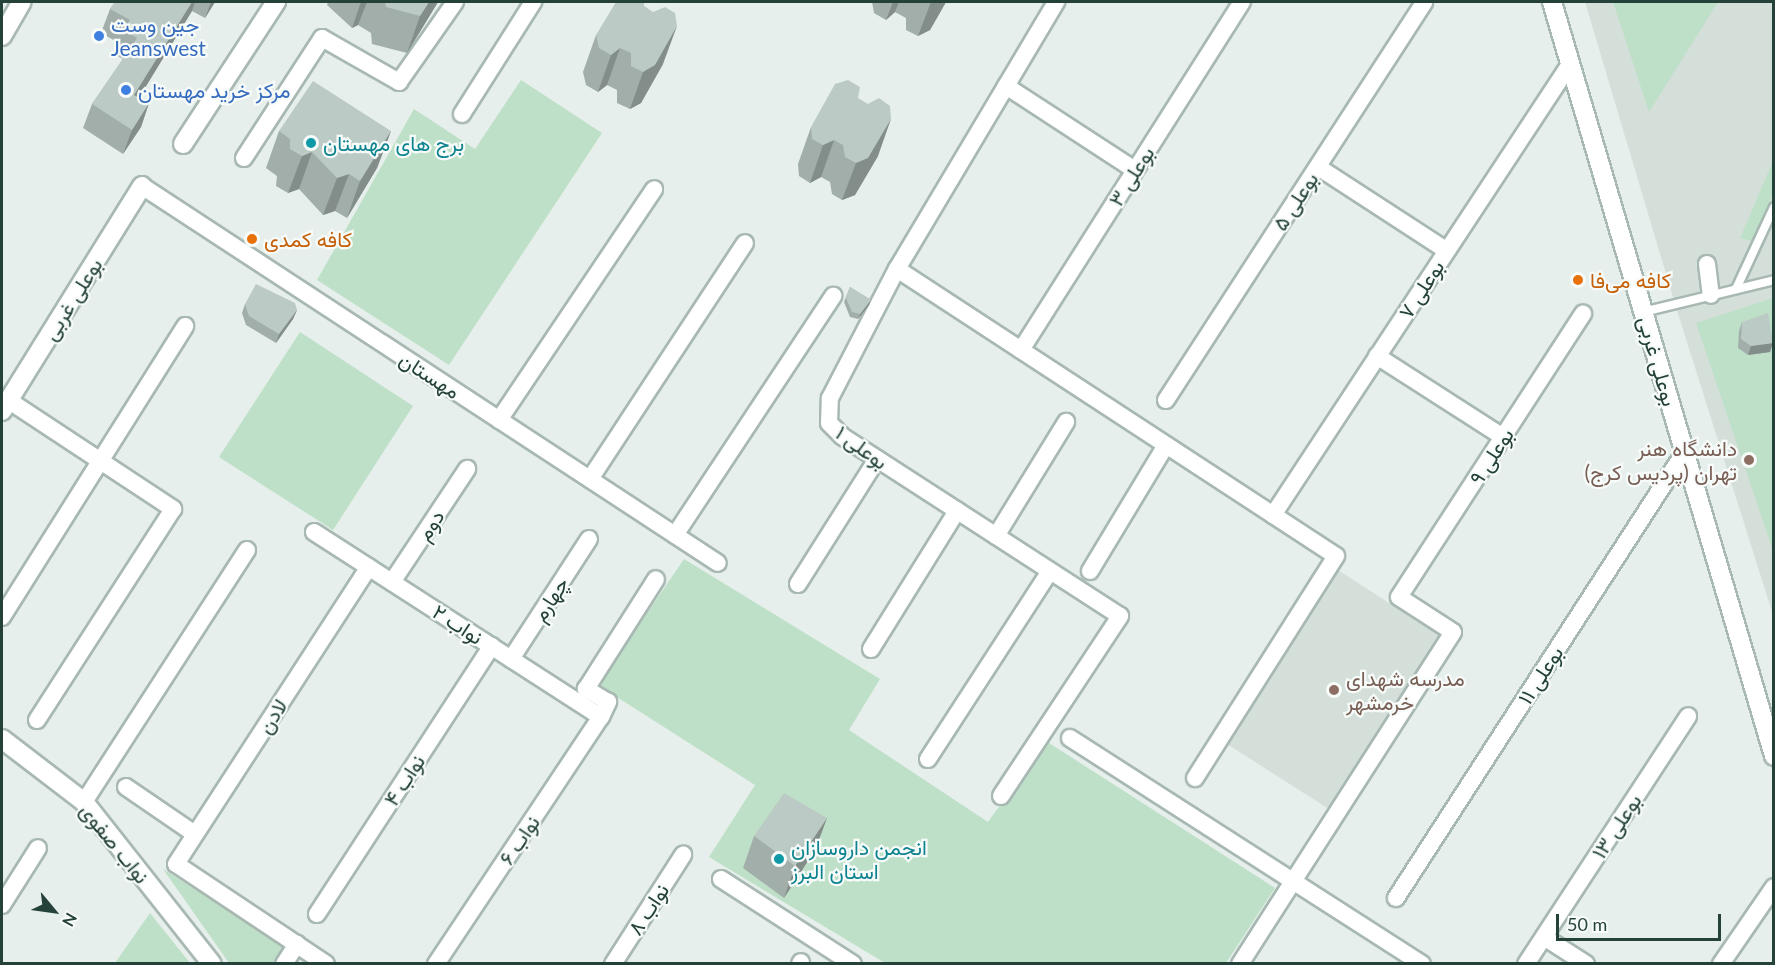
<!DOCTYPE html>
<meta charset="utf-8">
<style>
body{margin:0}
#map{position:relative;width:1775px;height:965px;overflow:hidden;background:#e6efeb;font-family:Lato,Vazirmatn,sans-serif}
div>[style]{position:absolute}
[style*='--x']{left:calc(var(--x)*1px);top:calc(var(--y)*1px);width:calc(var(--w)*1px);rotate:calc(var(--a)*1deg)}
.built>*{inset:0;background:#d4dfda}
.green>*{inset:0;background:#bfe0c8}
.roads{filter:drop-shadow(2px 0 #a8b8b2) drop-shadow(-2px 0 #a8b8b2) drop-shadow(0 2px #a8b8b2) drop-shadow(0 -2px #a8b8b2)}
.service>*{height:8px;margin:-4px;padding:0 4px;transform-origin:4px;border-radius:4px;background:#fff}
.minor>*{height:16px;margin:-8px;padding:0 8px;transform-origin:8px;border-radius:8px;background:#fff}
.tertiary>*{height:18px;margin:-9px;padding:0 9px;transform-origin:9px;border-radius:9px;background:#fff}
.secondary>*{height:18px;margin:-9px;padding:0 9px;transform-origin:9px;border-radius:9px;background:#fff}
.wall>*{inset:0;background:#a1aea9}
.shaded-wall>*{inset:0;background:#838d89}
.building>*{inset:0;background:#bbcac4}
.dots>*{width:16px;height:16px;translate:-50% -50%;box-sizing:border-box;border:3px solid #f7fbf9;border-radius:50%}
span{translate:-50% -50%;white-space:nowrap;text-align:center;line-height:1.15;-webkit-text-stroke:4.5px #f7fbf9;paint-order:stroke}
.shop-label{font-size:21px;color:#366cbe}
.left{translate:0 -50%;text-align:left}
.culture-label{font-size:21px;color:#0d838f}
.street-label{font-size:21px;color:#24423a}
.food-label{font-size:21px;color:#c56008}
.education-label{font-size:21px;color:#785e54}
.right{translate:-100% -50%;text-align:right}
.frame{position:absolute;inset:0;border:3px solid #24423a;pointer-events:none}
.north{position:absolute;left:24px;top:881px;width:60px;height:60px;-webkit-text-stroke:4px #f7fbf9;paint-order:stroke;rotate:119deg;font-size:16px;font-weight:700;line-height:24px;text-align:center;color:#24423a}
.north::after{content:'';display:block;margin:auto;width:21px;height:27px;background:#24423a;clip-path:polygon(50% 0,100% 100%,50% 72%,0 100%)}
.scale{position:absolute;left:1556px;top:914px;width:165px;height:27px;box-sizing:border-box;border:3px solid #24423a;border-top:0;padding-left:8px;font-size:18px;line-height:21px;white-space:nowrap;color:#24423a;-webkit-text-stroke:4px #f7fbf9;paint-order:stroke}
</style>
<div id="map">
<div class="built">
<i style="clip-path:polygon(1585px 2px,1773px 2px,1773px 615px,1675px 304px)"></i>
<i style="clip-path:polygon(1338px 570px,1440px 636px,1329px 809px,1227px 744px)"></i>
</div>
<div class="green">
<i style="clip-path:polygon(1613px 2px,1718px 2px,1649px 112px)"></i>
<i style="clip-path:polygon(521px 80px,602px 133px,449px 365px,317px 280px,414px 109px,475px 149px)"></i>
<i style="clip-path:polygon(1773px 161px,1773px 194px,1752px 241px,1740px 238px)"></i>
<i style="clip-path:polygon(1773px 298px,1773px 551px,1696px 323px)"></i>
<i style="clip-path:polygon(300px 332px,413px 406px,333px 530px,219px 457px)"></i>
<i style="clip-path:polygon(684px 559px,880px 679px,849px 730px,988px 822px,1046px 741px,1275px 888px,1226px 963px,885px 963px,709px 857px,755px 785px,598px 685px)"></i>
<i style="clip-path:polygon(163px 869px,285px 947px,273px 963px,229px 963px)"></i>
<i style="clip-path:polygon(150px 913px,190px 963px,115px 963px)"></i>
</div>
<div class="roads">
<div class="service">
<i style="--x:1736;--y:289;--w:90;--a:-65.1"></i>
<i style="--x:1643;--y:312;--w:135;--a:-13.7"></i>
</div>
<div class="minor">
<i style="--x:1006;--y:86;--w:154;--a:33.1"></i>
<i style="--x:462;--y:114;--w:133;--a:-57.6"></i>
<i style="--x:244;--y:158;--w:143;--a:-57"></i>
<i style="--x:322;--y:38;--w:89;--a:29.7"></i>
<i style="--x:399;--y:82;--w:98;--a:-55"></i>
<i style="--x:1318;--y:167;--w:153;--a:33"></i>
<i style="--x:142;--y:186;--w:688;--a:33.21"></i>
<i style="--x:1707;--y:264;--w:31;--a:83"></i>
<i style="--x:897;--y:269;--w:524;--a:33.17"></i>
<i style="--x:1336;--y:556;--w:263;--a:122.4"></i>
<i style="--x:1021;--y:350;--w:412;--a:-57.6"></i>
<i style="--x:1377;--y:356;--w:150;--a:32.7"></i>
<i style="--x:8;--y:400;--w:198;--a:33.4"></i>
<i style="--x:173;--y:509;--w:251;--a:122.8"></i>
<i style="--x:1166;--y:400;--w:474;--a:-57"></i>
<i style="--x:499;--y:420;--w:278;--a:-56.1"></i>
<i style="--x:590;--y:479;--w:282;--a:-56.7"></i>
<i style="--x:1273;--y:515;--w:540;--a:-56.63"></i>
<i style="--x:314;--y:532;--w:341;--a:32.8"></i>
<i style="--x:675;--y:535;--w:287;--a:-56.5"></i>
<i style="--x:996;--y:536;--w:134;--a:-58.4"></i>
<i style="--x:1090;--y:571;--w:147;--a:-58.9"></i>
<i style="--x:392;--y:582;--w:136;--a:-56.4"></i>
<i style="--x:798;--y:584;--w:148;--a:-57.7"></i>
<i style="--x:2;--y:617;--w:344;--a:-57.8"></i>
<i style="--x:871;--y:649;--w:163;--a:-58.1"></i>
<i style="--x:511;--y:659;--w:143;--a:-57"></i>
<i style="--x:1070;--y:738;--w:418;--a:32.7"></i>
<i style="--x:928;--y:759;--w:224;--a:-57"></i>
<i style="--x:126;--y:787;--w:83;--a:34.3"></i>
<i style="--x:1001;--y:796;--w:216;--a:-56.5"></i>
<i style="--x:1120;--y:616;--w:331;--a:-147.1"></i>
<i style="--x:842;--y:436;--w:18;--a:-135"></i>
<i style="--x:829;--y:423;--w:25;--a:-88"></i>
<i style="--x:830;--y:398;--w:145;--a:-62.6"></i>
<i style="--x:897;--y:269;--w:311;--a:-59.2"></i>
<i style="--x:84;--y:802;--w:300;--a:-57.1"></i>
<i style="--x:721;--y:879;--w:157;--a:32.8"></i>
<i style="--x:1396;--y:898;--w:530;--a:-57.09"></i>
<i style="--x:2;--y:905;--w:67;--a:-57.7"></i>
<i style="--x:317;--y:914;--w:320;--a:-56.9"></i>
<i style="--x:1544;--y:937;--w:50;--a:32.7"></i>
<i style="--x:284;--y:964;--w:24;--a:-57"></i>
<i style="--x:326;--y:964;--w:180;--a:-146.3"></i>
<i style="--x:176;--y:864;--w:354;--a:-57"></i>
<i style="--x:436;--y:964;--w:297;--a:-56.3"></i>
<i style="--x:601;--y:717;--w:17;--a:-65"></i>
<i style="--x:608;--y:702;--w:26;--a:-149"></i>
<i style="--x:586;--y:689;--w:130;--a:-57.5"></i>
<i style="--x:613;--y:964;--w:130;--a:-57.3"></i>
<i style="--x:800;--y:964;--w:2;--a:-63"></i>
<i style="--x:1240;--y:964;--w:394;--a:-57.3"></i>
<i style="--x:1453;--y:632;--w:64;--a:-147.1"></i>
<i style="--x:1399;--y:597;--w:338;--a:-57"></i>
<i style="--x:1526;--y:964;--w:296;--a:-56.8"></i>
<i style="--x:1721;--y:964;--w:93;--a:-55.5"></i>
</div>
<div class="tertiary">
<i style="--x:1552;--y:2;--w:786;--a:73.59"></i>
<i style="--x:183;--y:144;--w:170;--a:-56.8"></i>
<i style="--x:2;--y:411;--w:265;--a:-58.1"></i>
<i style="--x:2;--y:739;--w:103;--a:37.5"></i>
<i style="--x:84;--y:802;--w:206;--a:51.7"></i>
</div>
<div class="secondary">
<i style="--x:2;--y:36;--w:39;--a:-60"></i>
</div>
</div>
<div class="wall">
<i style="clip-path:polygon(115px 2px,215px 2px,205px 18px,192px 11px,139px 97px,149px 103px,141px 127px,123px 154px,83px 128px,92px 104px,123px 59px,114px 54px,119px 43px,101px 33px,110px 9px)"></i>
<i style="clip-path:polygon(328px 2px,438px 2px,407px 53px,372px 44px,371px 33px,358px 25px,352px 28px,327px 5px)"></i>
<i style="clip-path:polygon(872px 2px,946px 2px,930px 30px,918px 36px,906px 30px,906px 18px,895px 12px,886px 20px,874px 13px)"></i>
<i style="clip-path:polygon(644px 6px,663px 64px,641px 103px,630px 109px,617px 103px,617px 90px,607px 85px,598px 92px,586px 85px,583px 72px,596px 35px)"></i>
<i style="clip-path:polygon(858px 98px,878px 156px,855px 195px,842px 200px,832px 194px,830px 182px,821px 177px,810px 183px,799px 176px,798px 164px,811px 127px)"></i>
<i style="clip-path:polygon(279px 131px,391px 131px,377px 168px,347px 218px,335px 211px,323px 215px,299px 189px,288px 193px,276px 186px,277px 176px,266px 168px)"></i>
<i style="clip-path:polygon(850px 287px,871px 300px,869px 305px,858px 319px,850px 317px,844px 302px)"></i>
<i style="clip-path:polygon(245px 304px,297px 310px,293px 319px,276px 343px,246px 325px,242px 313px)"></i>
<i style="clip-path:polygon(1742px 322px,1773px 343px,1770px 352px,1748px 355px,1738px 348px,1739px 331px)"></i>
<i style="clip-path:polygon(827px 818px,815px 850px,784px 898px,743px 868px,754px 836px)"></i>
</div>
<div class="shaded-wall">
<i style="clip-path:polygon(192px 2px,195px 2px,192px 11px,126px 119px,134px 95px)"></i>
<i style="clip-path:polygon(211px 2px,215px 2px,205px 18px)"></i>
<i style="clip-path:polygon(361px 2px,367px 2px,358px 25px,352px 28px)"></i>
<i style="clip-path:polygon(429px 2px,438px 2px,407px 53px,420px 16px)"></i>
<i style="clip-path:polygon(893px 2px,899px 2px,895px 12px,886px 20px)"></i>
<i style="clip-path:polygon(931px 2px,946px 2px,930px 30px,918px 36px)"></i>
<i style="clip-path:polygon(677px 26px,663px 64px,641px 103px,630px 109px,643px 72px)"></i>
<i style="clip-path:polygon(620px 48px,607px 85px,598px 92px,611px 55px)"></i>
<i style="clip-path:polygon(149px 103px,141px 127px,123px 154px,132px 130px)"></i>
<i style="clip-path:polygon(891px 119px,878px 156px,855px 195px,842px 200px,856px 163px)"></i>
<i style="clip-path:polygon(391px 131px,377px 168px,347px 218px,360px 181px)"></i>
<i style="clip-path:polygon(834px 140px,821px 177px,810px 183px,823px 145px)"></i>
<i style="clip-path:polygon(312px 152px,299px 189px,288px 193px,302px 156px)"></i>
<i style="clip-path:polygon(349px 174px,335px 211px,323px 215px,337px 178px)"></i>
<i style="clip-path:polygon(871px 300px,869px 305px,858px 319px,860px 314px)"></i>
<i style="clip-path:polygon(297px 310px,293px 319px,276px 343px,279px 334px)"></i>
<i style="clip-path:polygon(1773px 343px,1770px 352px,1748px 355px,1751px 346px)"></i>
<i style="clip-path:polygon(827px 818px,815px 850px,784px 898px,795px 866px)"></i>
</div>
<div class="building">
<i style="clip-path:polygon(115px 2px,192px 2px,134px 95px,149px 103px,132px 130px,92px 104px,137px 38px,123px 30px,130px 20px,110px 9px)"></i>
<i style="clip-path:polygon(385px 2px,429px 2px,420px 16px,386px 7px)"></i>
<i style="clip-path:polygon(616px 2px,644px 2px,644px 6px,653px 12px,665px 7px,675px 13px,677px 26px,655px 65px,643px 72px,631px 66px,631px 53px,620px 48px,611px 55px,599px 48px,596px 35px)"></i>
<i style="clip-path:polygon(848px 80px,860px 87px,858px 98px,868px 104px,879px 98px,890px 106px,891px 119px,868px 158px,856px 163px,845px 157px,843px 145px,834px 140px,823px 145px,812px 139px,811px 127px,835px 84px)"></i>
<i style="clip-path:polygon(313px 81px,391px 131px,360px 181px,349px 174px,337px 178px,312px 152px,302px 156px,290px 149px,290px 139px,279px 131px)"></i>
<i style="clip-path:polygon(256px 284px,295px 303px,297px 310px,279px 334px,249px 316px,245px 304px)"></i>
<i style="clip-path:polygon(850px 287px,871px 300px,860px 314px,852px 312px,846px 298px)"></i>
<i style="clip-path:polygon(1768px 313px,1773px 343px,1751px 346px,1741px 339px,1742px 322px)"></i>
<i style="clip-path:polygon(784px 793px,827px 818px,795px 866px,754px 836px)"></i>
</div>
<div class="dots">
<i style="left:99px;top:36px;background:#3f7fe0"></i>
<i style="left:126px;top:90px;background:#3f7fe0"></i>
<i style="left:311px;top:143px;background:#0f9aa8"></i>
<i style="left:252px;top:239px;background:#e8710a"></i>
<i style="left:1578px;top:280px;background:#e8710a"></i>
<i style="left:1749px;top:460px;background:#8d6e63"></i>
<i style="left:1334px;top:690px;background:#8d6e63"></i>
<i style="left:779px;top:859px;background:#0f9aa8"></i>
</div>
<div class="shop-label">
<span class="left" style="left:111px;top:36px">جین وست<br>Jeanswest</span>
<span class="left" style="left:138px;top:90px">مرکز خرید مهستان</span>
</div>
<div class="culture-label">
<span class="left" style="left:323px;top:143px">برج های مهستان</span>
<span class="left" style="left:791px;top:859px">انجمن داروسازان<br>استان البرز</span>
</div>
<div class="street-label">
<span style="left:1131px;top:176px;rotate:-58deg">بوعلی ۳</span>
<span style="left:1295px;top:201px;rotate:-57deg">بوعلی ۵</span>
<span style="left:1421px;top:289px;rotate:-57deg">بوعلی ۷</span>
<span style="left:72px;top:299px;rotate:-58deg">بوعلی غربی</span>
<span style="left:1658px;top:361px;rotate:74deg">بوعلی غربی</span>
<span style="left:430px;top:375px;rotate:33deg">مهستان</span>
<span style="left:862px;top:447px;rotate:36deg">بوعلی ۱</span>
<span style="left:1491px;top:456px;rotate:-57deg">بوعلی ۹</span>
<span style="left:430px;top:525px;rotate:-56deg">دوم</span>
<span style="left:550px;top:599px;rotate:-57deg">چهارم</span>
<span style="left:458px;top:624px;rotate:33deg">نواب ۲</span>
<span style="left:1540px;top:675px;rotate:-57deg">بوعلی ۱۱</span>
<span style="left:272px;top:716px;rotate:-57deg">لادن</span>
<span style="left:404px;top:780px;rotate:-57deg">نواب ۴</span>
<span style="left:1616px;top:826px;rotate:-57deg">بوعلی ۱۳</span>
<span style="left:519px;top:840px;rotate:-56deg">نواب ۶</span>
<span style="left:115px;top:843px;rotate:51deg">نواب صفوی</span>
<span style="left:648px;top:909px;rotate:-57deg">نواب ۸</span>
</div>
<div class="food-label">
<span class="left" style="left:264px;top:239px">کافه کمدی</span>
<span class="left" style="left:1590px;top:280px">کافه می‌فا</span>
</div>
<div class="education-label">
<span class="right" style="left:1737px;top:460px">دانشگاه هنر<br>تهران (پردیس کرج)</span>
<span class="left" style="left:1346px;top:690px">مدرسه شهدای<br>خرمشهر</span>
</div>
<div class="frame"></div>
<div class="north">N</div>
<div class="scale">50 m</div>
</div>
